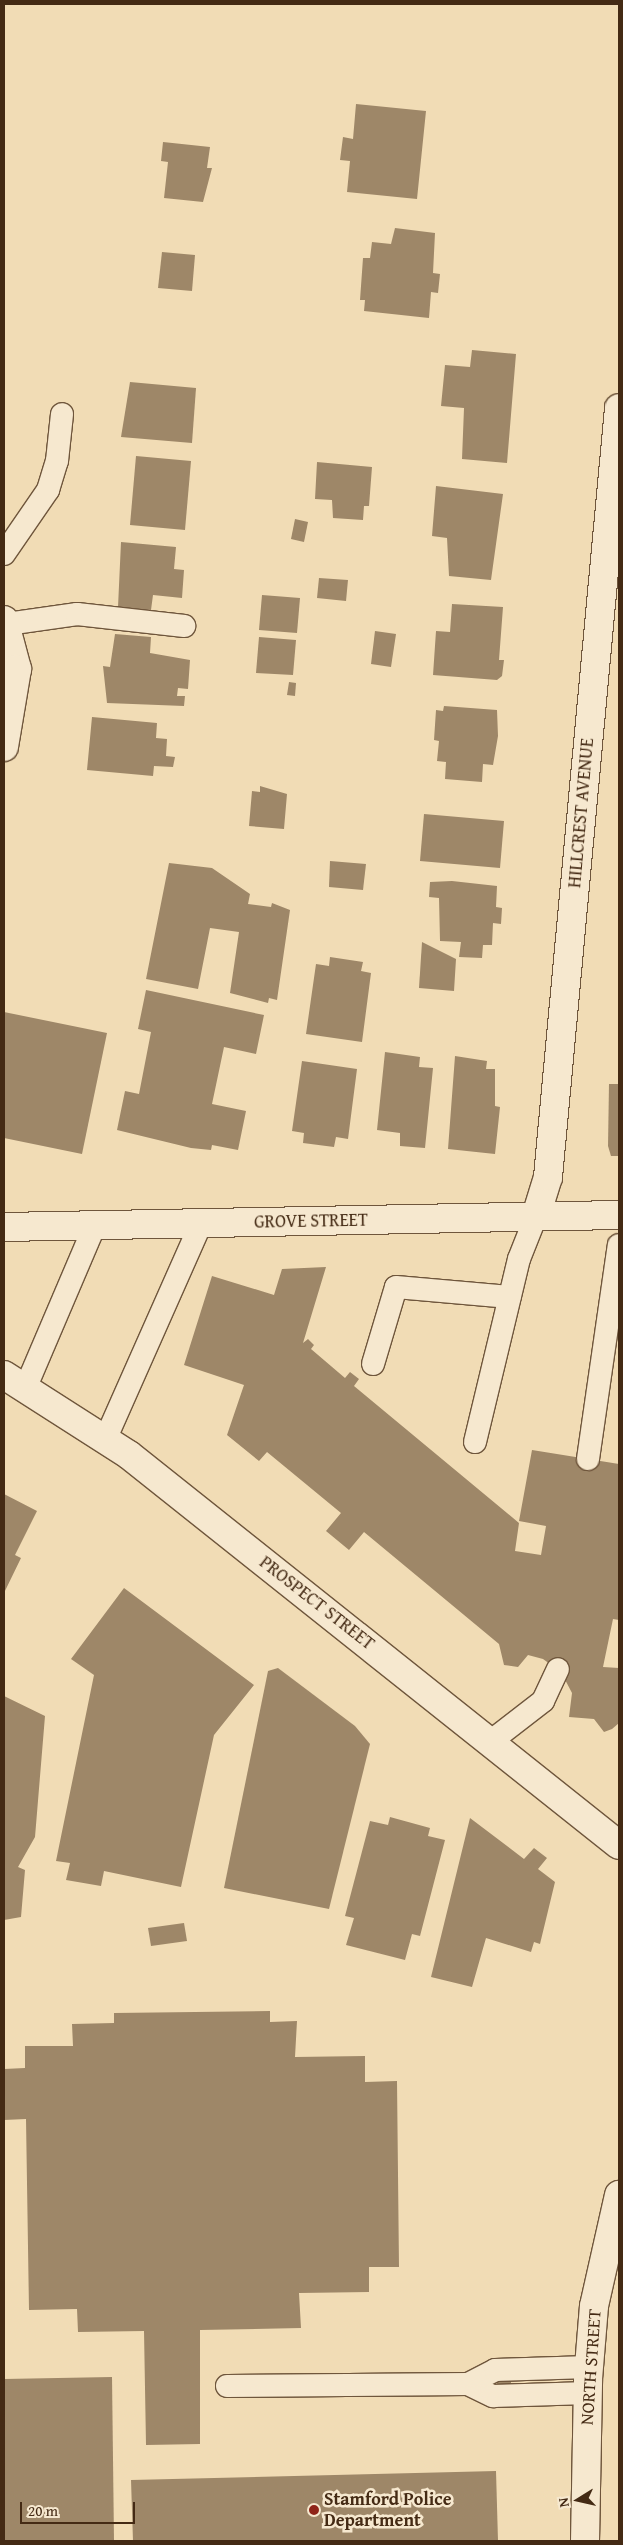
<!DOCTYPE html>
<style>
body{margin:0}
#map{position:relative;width:623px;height:2545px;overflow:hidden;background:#f1dcb5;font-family:"Gentium Book Plus",serif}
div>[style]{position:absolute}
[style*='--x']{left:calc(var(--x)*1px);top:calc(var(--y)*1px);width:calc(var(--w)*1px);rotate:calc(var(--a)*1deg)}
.building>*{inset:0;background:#9e8768}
.roads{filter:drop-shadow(1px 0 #6f563c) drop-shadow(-1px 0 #6f563c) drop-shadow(0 1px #6f563c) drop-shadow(0 -1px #6f563c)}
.service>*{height:22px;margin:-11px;padding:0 11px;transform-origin:11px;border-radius:11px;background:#f6e8cf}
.minor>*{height:28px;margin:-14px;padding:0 14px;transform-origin:14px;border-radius:14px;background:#f6e8cf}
.tertiary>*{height:28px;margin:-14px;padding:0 14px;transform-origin:14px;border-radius:14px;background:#f6e8cf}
.secondary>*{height:28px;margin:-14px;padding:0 14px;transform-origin:14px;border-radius:14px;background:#f6e8cf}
.dots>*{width:14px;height:14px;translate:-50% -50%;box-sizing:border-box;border:2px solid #f6e8cf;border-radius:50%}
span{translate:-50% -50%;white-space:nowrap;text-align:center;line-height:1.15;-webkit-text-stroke:5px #f6e8cf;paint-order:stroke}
.street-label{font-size:18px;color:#442a14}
.poi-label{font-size:18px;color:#442a14;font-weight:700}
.left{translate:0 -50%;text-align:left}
.frame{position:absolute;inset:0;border:5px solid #442a14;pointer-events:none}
.north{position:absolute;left:553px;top:2475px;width:50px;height:50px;-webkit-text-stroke:4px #f6e8cf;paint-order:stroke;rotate:260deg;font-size:14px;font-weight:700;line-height:20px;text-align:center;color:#442a14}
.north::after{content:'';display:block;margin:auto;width:18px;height:22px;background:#442a14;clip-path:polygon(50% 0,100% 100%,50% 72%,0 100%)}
.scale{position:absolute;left:20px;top:2502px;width:115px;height:22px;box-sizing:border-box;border:2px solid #442a14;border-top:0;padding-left:6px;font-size:15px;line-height:18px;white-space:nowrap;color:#442a14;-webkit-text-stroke:4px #f6e8cf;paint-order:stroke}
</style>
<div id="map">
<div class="building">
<i style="clip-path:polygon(356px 104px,426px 111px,417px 199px,347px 192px,350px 161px,340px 160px,343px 137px,353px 139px)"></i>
<i style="clip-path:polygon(163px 142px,210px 147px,207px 168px,212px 168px,203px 202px,164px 198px,168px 162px,161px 161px)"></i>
<i style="clip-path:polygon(395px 228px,435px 233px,433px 273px,440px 274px,438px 293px,431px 292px,429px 318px,364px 311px,365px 300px,360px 300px,363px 258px,370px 258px,372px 242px,391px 244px)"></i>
<i style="clip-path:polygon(162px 252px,195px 255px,192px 291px,158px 288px)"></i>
<i style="clip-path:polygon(472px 350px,516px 354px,507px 463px,462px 459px,464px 408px,441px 406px,445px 365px,470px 367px)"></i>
<i style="clip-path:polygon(130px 382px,196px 388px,192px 443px,121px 437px)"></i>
<i style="clip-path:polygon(136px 456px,191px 461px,185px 530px,130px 525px)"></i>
<i style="clip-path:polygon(317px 462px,372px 467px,369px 506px,364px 506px,363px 520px,333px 518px,332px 500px,315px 499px)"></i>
<i style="clip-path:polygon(436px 486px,503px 494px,491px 580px,449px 576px,447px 538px,432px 536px)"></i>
<i style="clip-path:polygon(295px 519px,308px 522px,304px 542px,291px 539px)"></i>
<i style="clip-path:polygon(121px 542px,176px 547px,174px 569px,184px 570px,182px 598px,153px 595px,151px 610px,118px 607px)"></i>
<i style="clip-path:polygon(319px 578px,348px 580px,346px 601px,317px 598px)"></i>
<i style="clip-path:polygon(262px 595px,300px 598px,297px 633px,259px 630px)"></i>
<i style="clip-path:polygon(452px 604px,503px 607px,499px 660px,504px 660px,502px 676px,497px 680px,433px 675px,436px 631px,450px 632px)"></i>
<i style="clip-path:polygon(375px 631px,396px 634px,391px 667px,371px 664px)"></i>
<i style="clip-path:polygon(115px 634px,151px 637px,150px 653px,190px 660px,188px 689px,178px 688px,177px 696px,185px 696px,184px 706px,107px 703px,103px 666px,110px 667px)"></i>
<i style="clip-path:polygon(259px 637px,296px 640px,293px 675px,256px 673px)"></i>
<i style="clip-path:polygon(289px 682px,296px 683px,295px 696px,287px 695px)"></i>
<i style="clip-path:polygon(444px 706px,497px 710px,498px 736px,493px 765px,483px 764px,482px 782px,445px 779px,446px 762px,437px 761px,439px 741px,434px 740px,436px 710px,443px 711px)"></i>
<i style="clip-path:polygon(92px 717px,157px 723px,156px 738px,167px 739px,166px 756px,175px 757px,173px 767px,154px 766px,153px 776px,87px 770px)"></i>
<i style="clip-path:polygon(260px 786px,287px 794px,284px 829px,249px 826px,252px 791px,260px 792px)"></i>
<i style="clip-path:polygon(424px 814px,504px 821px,500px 868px,420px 861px)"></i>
<i style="clip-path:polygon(330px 861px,366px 864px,363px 890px,329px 887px)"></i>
<i style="clip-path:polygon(169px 863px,212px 868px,250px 894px,248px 904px,271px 907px,272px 903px,290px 910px,277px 1000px,269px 998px,268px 1003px,230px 993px,239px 932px,210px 928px,198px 989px,146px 979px)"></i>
<i style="clip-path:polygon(452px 881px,497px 886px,496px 907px,502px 908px,501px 924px,493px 923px,492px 945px,483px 945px,482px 958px,459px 957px,461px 942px,440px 941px,439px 898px,429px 897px,430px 882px)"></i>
<i style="clip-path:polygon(422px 942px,456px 959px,454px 991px,419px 988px)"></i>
<i style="clip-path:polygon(330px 957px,363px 962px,361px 971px,371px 973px,362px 1042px,306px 1034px,316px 964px,329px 966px)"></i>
<i style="clip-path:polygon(146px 990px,264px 1015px,256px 1054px,224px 1047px,212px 1104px,246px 1111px,238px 1150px,212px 1145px,211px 1150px,191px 1148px,117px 1130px,125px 1091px,139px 1094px,151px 1032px,138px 1029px)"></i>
<i style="clip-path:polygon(4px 1012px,107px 1033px,82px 1154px,4px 1138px)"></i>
<i style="clip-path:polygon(385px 1052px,420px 1057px,419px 1067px,433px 1068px,425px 1148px,400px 1146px,400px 1133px,377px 1130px)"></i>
<i style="clip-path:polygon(455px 1056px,487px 1061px,486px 1069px,495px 1069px,495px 1106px,500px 1107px,495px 1154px,448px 1149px)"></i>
<i style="clip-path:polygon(302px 1061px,357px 1069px,348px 1139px,336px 1137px,334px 1147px,303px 1143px,304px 1133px,292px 1131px)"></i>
<i style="clip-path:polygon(609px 1084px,619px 1084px,619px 1156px,611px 1156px,608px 1146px)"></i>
<i style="clip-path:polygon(326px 1267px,303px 1343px,308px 1339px,314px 1345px,311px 1349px,345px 1378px,350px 1372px,359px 1379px,354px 1386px,519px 1523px,515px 1551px,541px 1555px,546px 1526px,519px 1521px,532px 1450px,619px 1464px,619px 1620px,613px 1619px,603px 1667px,619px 1668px,619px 1723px,612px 1729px,604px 1732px,594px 1719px,569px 1717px,572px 1693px,561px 1672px,543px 1659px,528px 1655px,518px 1667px,504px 1665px,499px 1644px,364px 1532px,349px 1550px,326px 1531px,341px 1513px,267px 1452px,259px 1461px,227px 1435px,244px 1385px,184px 1365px,212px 1276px,274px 1295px,282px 1269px)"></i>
<i style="clip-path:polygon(4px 1494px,37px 1511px,15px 1555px,21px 1558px,4px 1593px)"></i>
<i style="clip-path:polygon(124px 1588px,254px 1685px,214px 1735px,181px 1887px,104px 1871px,101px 1886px,66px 1880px,70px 1863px,56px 1861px,94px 1675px,71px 1659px)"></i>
<i style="clip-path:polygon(278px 1668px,355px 1726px,370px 1744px,329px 1909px,224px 1888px,268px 1671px)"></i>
<i style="clip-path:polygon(4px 1696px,45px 1716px,35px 1837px,18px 1867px,25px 1870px,21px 1917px,4px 1920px)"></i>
<i style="clip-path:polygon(390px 1817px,430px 1828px,428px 1836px,445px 1840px,420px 1936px,412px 1934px,405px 1960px,346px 1945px,354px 1918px,345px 1916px,370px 1821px,388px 1825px)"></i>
<i style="clip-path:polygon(470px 1818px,524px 1859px,534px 1848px,547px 1858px,538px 1869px,555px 1882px,540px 1944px,534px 1942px,531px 1952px,486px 1938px,472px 1987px,431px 1977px)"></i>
<i style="clip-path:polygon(184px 1923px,187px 1941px,151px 1946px,148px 1928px)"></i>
<i style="clip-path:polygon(270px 2011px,270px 2022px,297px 2021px,295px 2057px,365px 2056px,365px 2082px,397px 2081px,399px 2267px,369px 2267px,369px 2292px,299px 2293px,301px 2328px,200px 2330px,200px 2444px,146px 2445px,144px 2331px,78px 2332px,77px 2309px,29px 2310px,26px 2119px,4px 2120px,4px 2069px,25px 2068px,25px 2046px,73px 2046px,72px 2024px,114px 2023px,114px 2013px)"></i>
<i style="clip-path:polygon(112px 2377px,114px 2541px,4px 2541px,4px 2379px)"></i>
<i style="clip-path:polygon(497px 2378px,511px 2378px,511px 2389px,497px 2389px)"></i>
<i style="clip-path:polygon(496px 2471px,498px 2541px,133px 2541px,131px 2480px)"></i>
</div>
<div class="roads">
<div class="service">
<i style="--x:4;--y:554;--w:78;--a:-55.5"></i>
<i style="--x:48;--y:490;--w:30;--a:-73"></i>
<i style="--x:57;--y:461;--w:47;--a:-83.9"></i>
<i style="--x:7;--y:624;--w:71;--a:-8.1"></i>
<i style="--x:77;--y:614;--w:108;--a:6.4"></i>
<i style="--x:373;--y:1364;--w:80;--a:-73.4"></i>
<i style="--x:396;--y:1287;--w:114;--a:5"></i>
<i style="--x:25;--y:1389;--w:178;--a:-66.9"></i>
<i style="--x:105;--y:1440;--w:237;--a:-66.1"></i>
<i style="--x:475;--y:1442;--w:188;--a:-76.5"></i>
<i style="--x:519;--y:1259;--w:46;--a:-68.4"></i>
<i style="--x:588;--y:1459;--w:216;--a:-81.8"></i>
<i style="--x:490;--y:1742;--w:67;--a:-37.7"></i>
<i style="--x:543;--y:1701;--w:35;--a:-65"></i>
<i style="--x:468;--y:2384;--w:28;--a:26"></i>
<i style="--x:493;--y:2396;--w:95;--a:-1.8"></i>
<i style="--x:227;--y:2386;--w:241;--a:-0.5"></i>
<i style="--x:468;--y:2384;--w:30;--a:-27"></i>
<i style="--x:495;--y:2370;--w:94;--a:-1.8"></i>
</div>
<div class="minor">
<i style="--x:536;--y:1216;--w:41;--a:-72.9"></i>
<i style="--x:548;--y:1177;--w:772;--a:-84.72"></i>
</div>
<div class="tertiary">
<i style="--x:4;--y:620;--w:51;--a:75.1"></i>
<i style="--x:17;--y:669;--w:79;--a:99.5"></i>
<i style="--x:585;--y:2541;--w:162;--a:-88.9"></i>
<i style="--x:588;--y:2379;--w:73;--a:-85.3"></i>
<i style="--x:594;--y:2306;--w:114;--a:-77.3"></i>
</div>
<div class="secondary">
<i style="--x:4;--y:1227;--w:615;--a:-1.12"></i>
<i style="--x:4;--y:1375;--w:148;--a:32.6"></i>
<i style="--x:129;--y:1455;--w:626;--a:38.52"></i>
</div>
</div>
<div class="dots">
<i style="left:314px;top:2510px;background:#8f2418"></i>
</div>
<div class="street-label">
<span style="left:581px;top:813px;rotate:-85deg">HILLCREST AVENUE</span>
<span style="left:311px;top:1221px;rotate:-1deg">GROVE STREET</span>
<span style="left:317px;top:1603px;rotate:38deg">PROSPECT STREET</span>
<span style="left:591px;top:2367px;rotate:-86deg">NORTH STREET</span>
</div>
<div class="poi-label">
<span class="left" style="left:324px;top:2510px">Stamford Police<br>Department</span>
</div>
<div class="frame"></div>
<div class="north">N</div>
<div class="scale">20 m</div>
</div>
